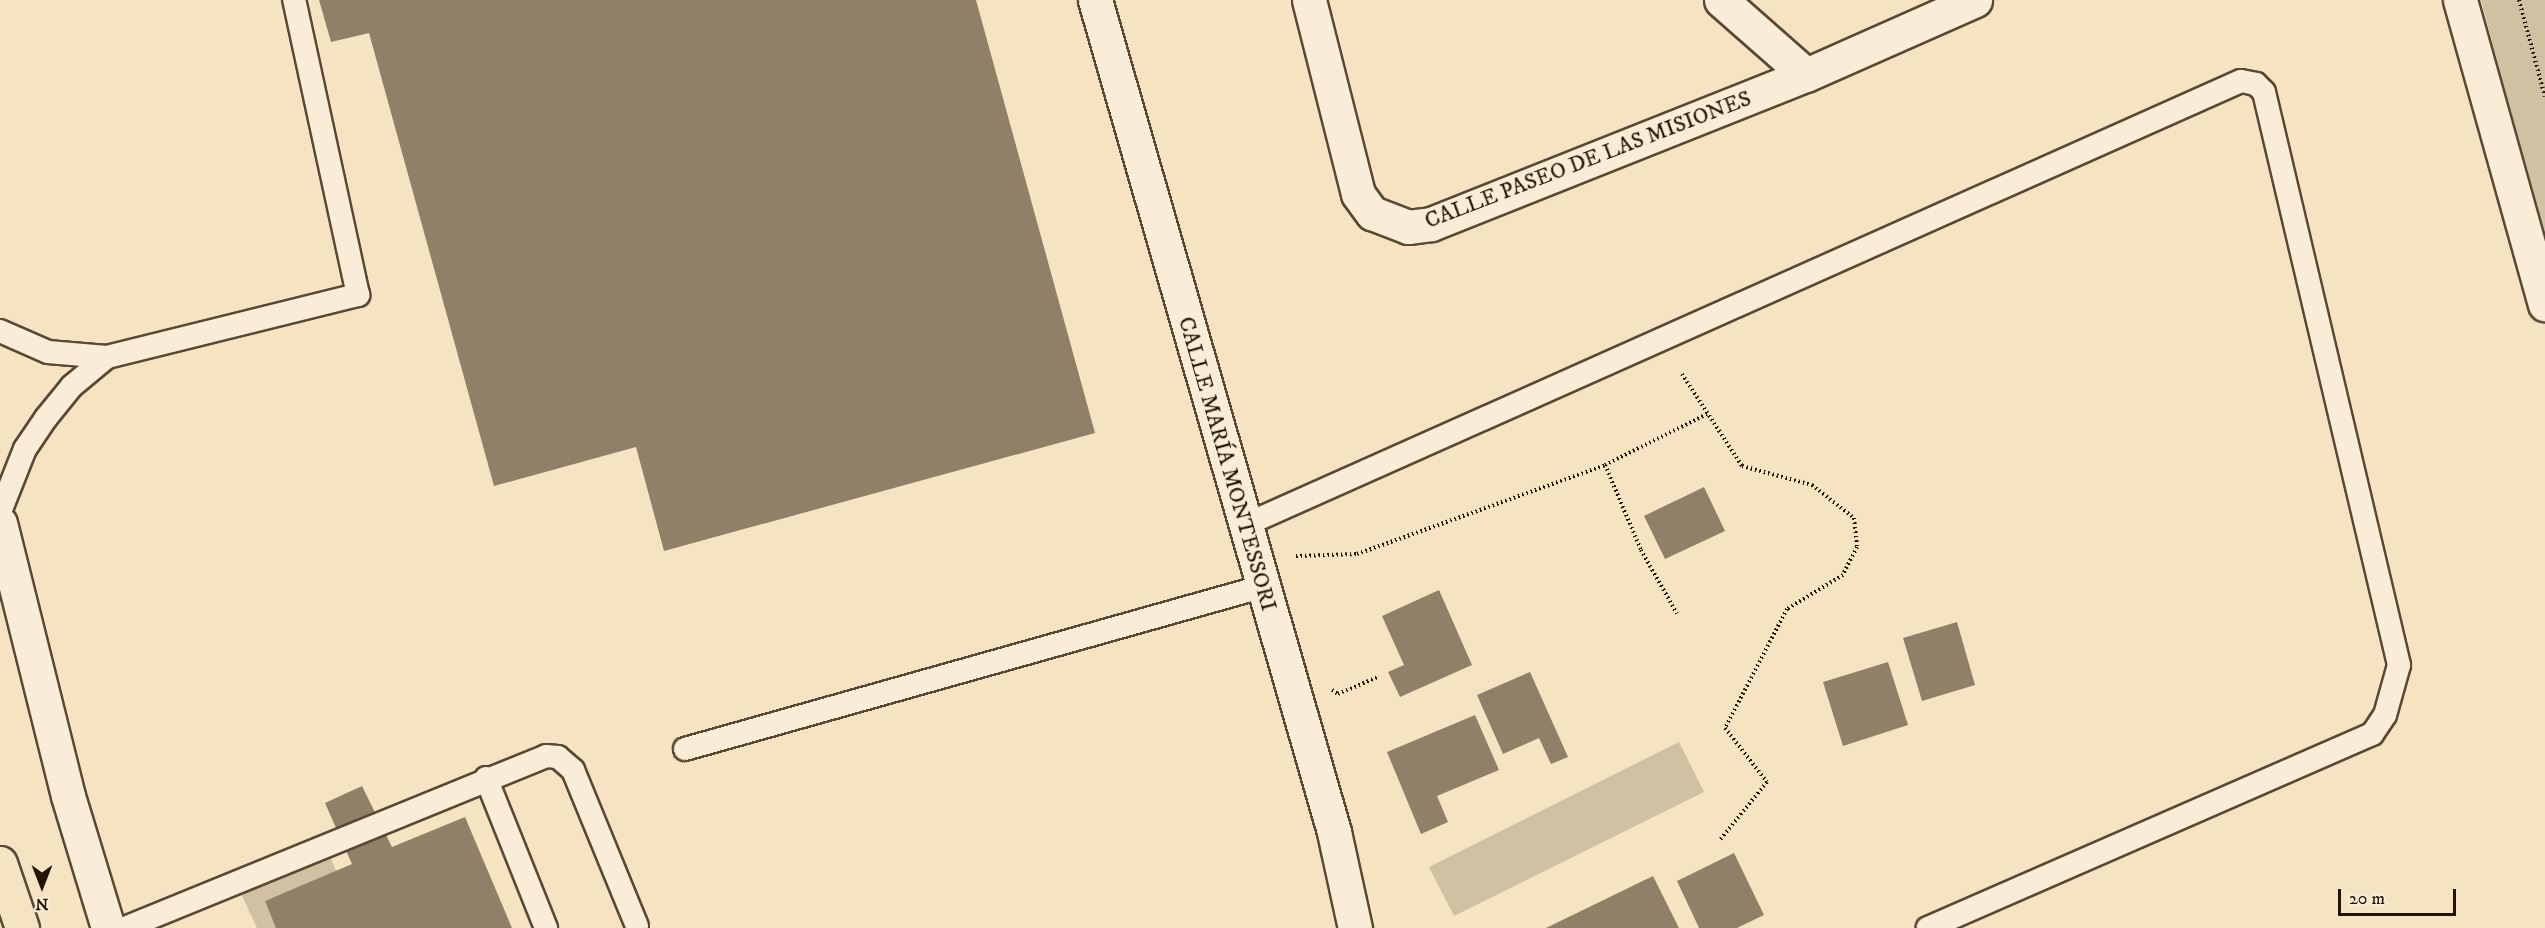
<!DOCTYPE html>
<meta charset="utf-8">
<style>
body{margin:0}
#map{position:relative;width:2545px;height:928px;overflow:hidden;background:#f6e3c2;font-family:"IM FELL DW Pica",serif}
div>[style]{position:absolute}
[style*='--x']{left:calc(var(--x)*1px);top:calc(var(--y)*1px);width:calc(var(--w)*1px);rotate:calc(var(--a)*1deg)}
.green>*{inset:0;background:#d2c0a2}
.building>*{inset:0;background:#918067}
.path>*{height:4px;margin-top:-2px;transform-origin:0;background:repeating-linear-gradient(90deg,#231505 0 1.5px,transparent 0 4.5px)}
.roads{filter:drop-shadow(2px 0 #584834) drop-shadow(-2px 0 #584834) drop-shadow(0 2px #584834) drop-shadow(0 -2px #584834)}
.lane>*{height:22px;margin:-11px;padding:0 11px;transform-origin:11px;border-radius:11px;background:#f9edd7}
.street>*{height:33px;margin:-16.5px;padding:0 16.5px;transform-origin:16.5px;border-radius:16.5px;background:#f9edd7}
.secondary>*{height:33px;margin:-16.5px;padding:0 16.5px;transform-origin:16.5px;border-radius:16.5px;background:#f9edd7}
.highway>*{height:33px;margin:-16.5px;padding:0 16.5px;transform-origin:16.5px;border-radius:16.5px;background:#f6e3c2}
span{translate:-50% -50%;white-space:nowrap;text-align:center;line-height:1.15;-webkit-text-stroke:5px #f9edd7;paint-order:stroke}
.street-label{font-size:22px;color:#231505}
.north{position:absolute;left:12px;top:856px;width:60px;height:60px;-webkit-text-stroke:4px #f9edd7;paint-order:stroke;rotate:180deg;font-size:16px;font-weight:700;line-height:24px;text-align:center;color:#231505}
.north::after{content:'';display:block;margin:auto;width:21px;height:27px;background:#231505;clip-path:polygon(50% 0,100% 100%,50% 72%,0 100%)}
.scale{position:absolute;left:2338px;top:889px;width:118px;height:27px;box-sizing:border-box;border:3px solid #231505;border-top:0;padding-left:8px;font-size:18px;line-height:21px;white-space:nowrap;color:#231505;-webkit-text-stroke:4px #f9edd7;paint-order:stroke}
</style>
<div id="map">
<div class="green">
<i style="clip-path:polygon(2481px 0,2545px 0,2545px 232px,2505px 90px)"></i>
<i style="clip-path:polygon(1679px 742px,1704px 792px,1454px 916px,1429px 867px)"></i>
<i style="clip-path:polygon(328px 851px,336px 871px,276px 928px,257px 928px,239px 889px)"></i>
</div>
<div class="building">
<i style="clip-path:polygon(319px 0,976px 0,1095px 433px,664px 551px,636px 447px,494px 486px,369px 33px,331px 42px)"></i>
<i style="clip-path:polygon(1704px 487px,1725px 531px,1665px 559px,1644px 516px)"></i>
<i style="clip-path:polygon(1439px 590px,1472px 665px,1400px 697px,1388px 672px,1404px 665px,1382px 616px)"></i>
<i style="clip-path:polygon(1957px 622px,1975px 685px,1922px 701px,1903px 638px)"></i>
<i style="clip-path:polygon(1888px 662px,1908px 725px,1843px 746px,1823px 682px)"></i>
<i style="clip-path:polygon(1530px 672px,1568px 757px,1551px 764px,1539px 738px,1503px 754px,1477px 695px)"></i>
<i style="clip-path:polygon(1475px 715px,1499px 770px,1437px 796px,1448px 822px,1421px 834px,1387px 752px)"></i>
<i style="clip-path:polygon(362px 786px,392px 847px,465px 817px,512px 928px,276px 928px,265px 901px,352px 864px,325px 803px)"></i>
<i style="clip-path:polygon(1734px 853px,1764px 915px,1737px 928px,1699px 928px,1677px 881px)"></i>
<i style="clip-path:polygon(1653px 876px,1679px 928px,1546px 928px)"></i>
</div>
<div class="path">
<i style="--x:2519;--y:0;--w:100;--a:75"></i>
<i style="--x:1682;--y:374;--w:110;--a:56.9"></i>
<i style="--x:1742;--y:466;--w:73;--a:15.2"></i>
<i style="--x:1812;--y:485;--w:53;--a:38.2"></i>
<i style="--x:1854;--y:518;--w:29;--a:84"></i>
<i style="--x:1857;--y:547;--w:31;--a:117"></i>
<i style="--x:1843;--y:575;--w:66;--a:148.7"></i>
<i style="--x:1787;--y:609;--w:134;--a:117.5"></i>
<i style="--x:1725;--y:728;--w:68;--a:52.1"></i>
<i style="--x:1767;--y:782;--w:76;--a:129.1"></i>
<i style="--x:1605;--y:465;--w:92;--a:67"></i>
<i style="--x:1641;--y:550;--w:73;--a:60.6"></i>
<i style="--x:1296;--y:556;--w:61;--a:-1.9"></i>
<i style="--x:1357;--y:554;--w:263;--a:-19.7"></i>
<i style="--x:1605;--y:465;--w:114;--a:-26.6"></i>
<i style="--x:1332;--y:690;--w:7;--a:34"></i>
<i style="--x:1338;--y:694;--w:43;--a:-23"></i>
</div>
<div class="roads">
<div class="lane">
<i style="--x:0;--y:331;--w:52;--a:23.6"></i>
<i style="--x:48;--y:352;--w:59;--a:4.8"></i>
<i style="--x:107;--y:357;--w:259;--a:-13.9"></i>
<i style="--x:358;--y:295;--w:302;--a:-102.2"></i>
<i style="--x:0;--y:512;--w:68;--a:-68.4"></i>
<i style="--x:25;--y:449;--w:37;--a:-56"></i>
<i style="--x:46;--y:418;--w:41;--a:-50.9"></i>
<i style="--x:72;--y:386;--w:45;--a:-39.6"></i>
<i style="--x:1245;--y:525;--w:1090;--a:-24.03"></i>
<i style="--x:2241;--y:81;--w:15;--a:11"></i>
<i style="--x:2256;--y:84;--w:11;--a:45"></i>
<i style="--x:2264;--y:92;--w:589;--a:76.74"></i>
<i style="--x:2399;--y:665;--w:52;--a:105.6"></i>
<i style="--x:2385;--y:715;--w:23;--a:124"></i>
<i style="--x:2372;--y:734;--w:485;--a:156.4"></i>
<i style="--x:685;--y:749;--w:598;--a:-15.71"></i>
<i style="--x:486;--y:778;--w:162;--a:68.2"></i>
<i style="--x:125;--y:928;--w:455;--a:-22.2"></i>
<i style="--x:546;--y:756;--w:12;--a:5"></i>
<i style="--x:558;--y:757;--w:20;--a:41"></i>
<i style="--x:573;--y:770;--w:169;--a:67.7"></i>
</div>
<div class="street">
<i style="--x:1309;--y:0;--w:200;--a:75.8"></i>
<i style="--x:1358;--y:194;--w:24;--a:54"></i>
<i style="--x:1372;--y:213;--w:39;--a:21"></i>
<i style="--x:1408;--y:227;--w:23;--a:-7"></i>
<i style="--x:1431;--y:224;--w:404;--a:-21.7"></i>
<i style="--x:1806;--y:75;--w:185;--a:-23.9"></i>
<i style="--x:1721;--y:0;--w:113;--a:41.4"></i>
<i style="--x:2460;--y:0;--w:316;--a:74.4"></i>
</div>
<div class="secondary">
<i style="--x:1095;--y:0;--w:866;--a:73.97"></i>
<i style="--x:1334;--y:832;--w:98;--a:77.7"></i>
<i style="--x:0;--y:523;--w:281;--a:76"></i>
<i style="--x:68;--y:796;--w:138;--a:73.1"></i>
</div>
<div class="highway">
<i style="--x:0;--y:863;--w:69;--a:71.3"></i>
</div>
</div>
<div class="street-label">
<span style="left:1588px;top:160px;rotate:-21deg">CALLE PASEO DE LAS MISIONES</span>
<span style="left:1227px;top:464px;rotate:74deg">CALLE MARÍA MONTESSORI</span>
</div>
<div class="north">N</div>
<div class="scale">20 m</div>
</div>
